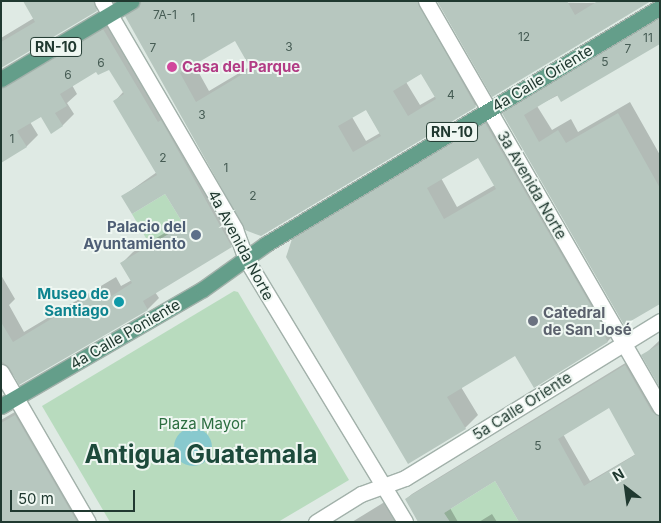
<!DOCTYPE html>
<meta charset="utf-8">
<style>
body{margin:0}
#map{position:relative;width:661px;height:523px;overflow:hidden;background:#dfeae4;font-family:Inter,sans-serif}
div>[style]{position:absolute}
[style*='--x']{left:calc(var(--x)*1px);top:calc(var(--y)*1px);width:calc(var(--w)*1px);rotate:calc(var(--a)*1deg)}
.green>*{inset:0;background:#b8dbbe}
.water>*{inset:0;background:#88c9ce}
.round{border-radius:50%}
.shadow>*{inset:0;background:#0003}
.building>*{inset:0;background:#b7c7bf}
.roads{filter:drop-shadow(1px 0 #a2b1aa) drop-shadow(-1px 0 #a2b1aa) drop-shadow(0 1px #a2b1aa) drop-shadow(0 -1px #a2b1aa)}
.street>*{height:15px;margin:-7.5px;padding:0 7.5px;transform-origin:7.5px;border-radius:7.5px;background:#fff}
.secondary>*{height:15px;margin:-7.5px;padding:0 7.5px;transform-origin:7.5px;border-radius:7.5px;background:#fff}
.primary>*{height:15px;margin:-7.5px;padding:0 7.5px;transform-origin:7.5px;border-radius:7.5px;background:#649e8a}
.dots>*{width:14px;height:14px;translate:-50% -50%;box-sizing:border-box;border:2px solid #eff7f2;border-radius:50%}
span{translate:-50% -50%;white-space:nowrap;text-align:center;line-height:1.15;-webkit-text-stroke:4px #eff7f2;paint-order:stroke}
.number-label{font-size:12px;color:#465c54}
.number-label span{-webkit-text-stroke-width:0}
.shield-label span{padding:1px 4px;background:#eff7f2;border:1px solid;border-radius:4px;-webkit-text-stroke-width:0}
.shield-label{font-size:14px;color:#203930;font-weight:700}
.hotel-label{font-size:15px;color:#b23c85;font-weight:700}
.left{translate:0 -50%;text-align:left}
.street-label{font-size:15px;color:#203930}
.service-label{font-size:15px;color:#4e5e75;font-weight:700}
.right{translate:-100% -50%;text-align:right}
.culture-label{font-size:15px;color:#0d838f;font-weight:700}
.worship-label{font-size:15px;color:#5b616d;font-weight:700}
.park-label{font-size:15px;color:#2c6e40}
.town-label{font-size:25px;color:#1d4a3b;font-weight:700}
.frame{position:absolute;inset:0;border:2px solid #203930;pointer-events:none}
.north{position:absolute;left:601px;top:463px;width:50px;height:50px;-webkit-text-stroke:4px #eff7f2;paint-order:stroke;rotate:330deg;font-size:14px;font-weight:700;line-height:20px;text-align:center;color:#203930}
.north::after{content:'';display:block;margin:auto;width:18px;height:22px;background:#203930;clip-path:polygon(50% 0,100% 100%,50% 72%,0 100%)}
.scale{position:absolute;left:10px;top:490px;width:125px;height:22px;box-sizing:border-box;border:2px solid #203930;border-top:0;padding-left:6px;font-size:15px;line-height:18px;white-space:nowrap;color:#203930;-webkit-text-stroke:4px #eff7f2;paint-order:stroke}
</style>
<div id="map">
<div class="green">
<i style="clip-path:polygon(165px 194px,184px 225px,150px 245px,132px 214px)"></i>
<i style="clip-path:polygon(234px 291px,238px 292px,349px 480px,278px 522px,110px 522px,42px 406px)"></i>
<i style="clip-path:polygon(495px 481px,519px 522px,450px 522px,444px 513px)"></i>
</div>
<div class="water">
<i class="round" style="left:174px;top:428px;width:38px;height:38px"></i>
</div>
<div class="shadow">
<i style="clip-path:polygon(24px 1px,105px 1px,96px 10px,1px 66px,1px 38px,34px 18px)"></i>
<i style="clip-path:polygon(evenodd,141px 1px,434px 1px,487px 94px,475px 106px,261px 235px,126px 16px,141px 1px,235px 39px,251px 66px,209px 91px,194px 64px,235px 39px,141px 1px,422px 73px,436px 96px,420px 105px,406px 82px,422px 73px,141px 1px,366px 109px,380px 133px,366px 141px,352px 117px,366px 109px)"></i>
<i style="clip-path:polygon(438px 1px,588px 3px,649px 1px,493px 95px)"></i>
<i style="clip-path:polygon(660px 14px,660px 43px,537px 106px,552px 130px,571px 119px,578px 132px,630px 102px,660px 155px,660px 303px,503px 113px,515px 101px)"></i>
<i style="clip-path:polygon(115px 19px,242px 235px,231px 246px,155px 292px,159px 298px,148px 309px,20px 383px,4px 364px,7px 370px,1px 393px,1px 275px,15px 299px,9px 305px,24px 332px,116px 277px,121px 286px,132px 280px,122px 263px,133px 252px,183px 222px,166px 192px,123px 196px,157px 172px,115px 101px,124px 91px,109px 68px,96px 71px,72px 85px,77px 94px,67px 103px,74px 114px,63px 125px,51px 132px,41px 115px,30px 122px,38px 135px,27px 146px,1px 162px,8px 87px,19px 76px)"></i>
<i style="clip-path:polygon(evenodd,499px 111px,620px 321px,620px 328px,608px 341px,534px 386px,515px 354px,461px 387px,478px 415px,465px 428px,293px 240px,306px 227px,499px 111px,479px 157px,495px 185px,457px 207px,441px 178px,479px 157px)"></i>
<i style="clip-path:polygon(660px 340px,660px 384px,643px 356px)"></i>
<i style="clip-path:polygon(evenodd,627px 362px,660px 420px,660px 522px,496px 480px,450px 508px,458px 522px,419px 522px,406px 499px,412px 494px,627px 362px,609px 406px,636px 454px,590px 481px,563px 434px,609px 406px)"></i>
<i style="clip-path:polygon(27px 405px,96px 522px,1px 522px,1px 420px)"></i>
<i style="clip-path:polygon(396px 495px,411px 522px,352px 522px)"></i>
<i style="clip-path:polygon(492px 514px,497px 522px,479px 522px)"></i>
</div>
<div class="building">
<i style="clip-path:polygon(23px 1px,93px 1px,97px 11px,1px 68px,1px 42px,35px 22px)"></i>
<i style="clip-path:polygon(evenodd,141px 1px,417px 1px,476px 107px,261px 236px,245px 230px,125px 16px,137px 9px,141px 1px,235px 41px,251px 69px,196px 102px,180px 73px,235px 41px,141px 1px,421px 74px,436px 99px,408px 116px,393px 91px,421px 74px,141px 1px,366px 110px,381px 136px,353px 152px,338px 126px,366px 110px)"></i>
<i style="clip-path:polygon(437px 1px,567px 1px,575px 15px,598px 1px,651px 1px,492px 97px)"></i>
<i style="clip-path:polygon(660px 18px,660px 44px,561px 102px,557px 95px,524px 115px,539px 142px,558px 130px,566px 143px,618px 113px,660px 188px,660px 304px,624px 325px,502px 113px)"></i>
<i style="clip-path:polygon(103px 29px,158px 122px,161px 120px,232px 247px,143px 301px,148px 310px,19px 385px,9px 367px,1px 361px,1px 322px,13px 342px,104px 287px,110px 297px,132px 283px,120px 263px,184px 225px,165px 194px,132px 214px,121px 196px,157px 175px,113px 101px,124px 94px,109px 70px,98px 75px,96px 72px,60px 94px,67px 106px,55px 113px,63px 126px,51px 134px,41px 117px,17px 131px,27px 147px,1px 163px,1px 88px)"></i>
<i style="clip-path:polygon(evenodd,485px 123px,608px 335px,605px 337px,608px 342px,534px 388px,515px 356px,447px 397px,466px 429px,408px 464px,286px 257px,292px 239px,485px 123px,478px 158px,496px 189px,444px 219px,427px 188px,478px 158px)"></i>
<i style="clip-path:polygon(660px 344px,660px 388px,641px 355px)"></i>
<i style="clip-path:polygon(evenodd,625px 365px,652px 412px,660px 416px,660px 522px,519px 522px,495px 481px,444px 513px,450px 522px,418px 522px,405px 499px,625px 365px,609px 408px,635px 455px,584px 486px,558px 439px,609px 408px)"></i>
<i style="clip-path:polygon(15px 415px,77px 522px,1px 522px,1px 423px)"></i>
</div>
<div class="roads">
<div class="street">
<i style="--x:1;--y:372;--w:173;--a:59.9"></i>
</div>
<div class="secondary">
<i style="--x:102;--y:1;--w:264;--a:59.7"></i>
<i style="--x:235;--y:229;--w:32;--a:70"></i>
<i style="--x:246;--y:259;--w:307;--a:58.8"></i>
<i style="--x:426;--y:1;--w:469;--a:60"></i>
<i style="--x:316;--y:522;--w:53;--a:-31.9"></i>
<i style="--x:361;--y:494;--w:47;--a:-20"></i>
<i style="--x:405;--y:478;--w:299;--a:-31.6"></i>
</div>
<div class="primary">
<i style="--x:1;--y:79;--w:152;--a:-30.8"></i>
<i style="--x:1;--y:406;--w:233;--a:-30.1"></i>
<i style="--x:203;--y:289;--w:77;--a:-35.5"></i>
<i style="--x:266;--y:244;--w:460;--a:-31"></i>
</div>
</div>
<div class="dots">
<i style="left:172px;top:67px;background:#d1479c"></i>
<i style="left:196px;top:235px;background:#5c6f8a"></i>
<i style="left:119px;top:302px;background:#0f9aa8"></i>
<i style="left:533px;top:321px;background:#6b7280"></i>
</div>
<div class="number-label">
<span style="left:165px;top:15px">7A-1</span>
<span style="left:193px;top:18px">1</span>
<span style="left:524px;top:37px">12</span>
<span style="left:648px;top:38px">11</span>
<span style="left:289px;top:47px">3</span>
<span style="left:153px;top:48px">7</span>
<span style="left:628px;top:49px">7</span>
<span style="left:605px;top:62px">5</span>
<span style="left:101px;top:63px">6</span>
<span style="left:68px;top:75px">6</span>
<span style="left:451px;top:95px">4</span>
<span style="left:202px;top:115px">3</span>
<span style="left:12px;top:139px">1</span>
<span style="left:163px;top:158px">2</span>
<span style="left:226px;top:168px">1</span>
<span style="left:253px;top:196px">2</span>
<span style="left:538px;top:446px">5</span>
</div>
<div class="shield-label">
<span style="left:56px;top:47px">RN-10</span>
<span style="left:452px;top:132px">RN-10</span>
</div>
<div class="hotel-label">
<span class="left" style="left:182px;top:67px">Casa del Parque</span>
</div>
<div class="street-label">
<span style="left:542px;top:78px;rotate:-31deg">4a Calle Oriente</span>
<span style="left:532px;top:185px;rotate:60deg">3a Avenida Norte</span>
<span style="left:241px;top:245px;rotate:62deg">4a Avenida Norte</span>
<span style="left:125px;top:334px;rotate:-30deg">4a Calle Poniente</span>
<span style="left:522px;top:406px;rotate:-32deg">5a Calle Oriente</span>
</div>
<div class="service-label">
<span class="right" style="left:186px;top:235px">Palacio del<br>Ayuntamiento</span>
</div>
<div class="culture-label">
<span class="right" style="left:109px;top:302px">Museo de<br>Santiago</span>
</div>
<div class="worship-label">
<span class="left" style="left:543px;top:321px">Catedral<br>de San José</span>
</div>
<div class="park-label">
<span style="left:202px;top:424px">Plaza Mayor</span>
</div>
<div class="town-label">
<span style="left:201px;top:454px">Antigua Guatemala</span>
</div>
<div class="frame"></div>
<div class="north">N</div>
<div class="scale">50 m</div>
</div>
